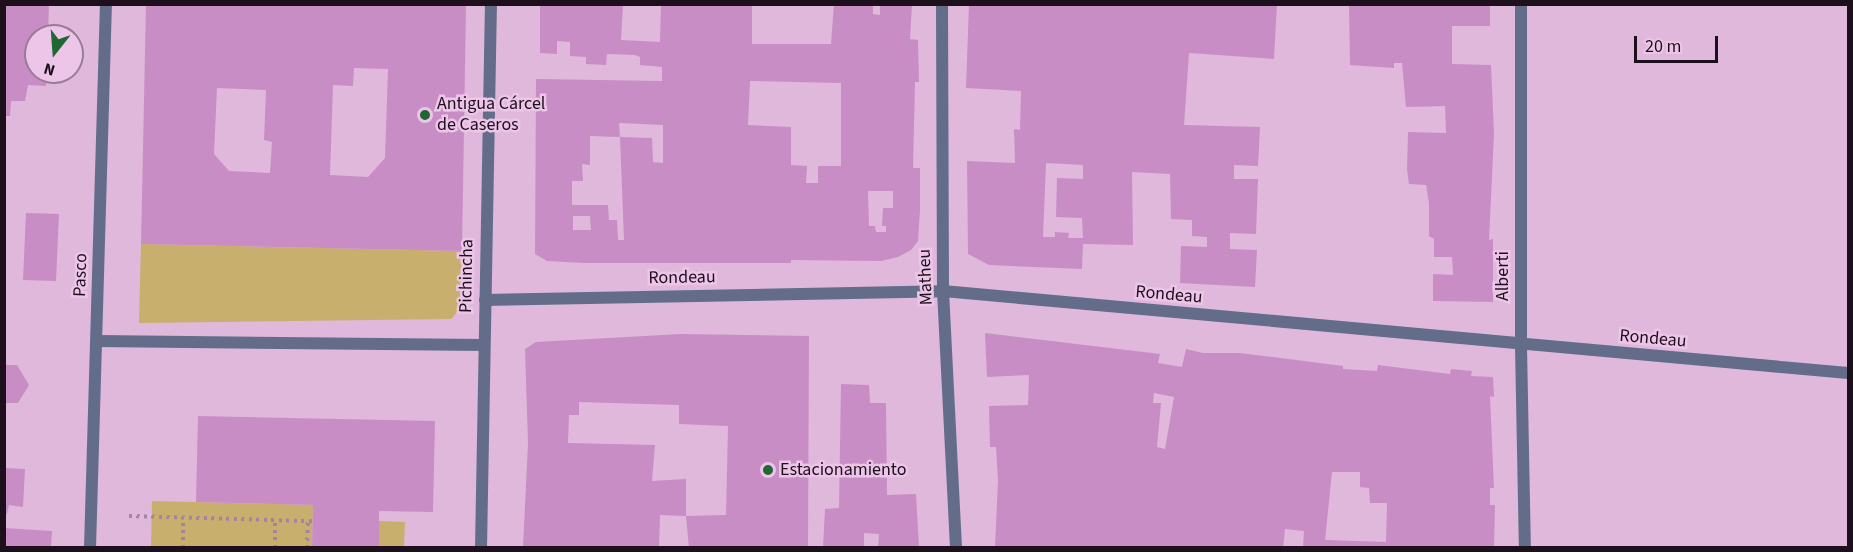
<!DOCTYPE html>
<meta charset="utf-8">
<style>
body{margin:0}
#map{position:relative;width:1853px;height:552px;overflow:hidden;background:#dfb8db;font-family:"Source Sans 3",sans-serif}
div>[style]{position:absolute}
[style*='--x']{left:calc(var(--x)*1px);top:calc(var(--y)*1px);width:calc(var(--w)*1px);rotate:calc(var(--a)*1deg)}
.green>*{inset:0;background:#c9af6d}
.building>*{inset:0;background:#c98dc5}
.path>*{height:4px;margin-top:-2px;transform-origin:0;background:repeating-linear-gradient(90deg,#a484a1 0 3px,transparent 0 7.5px)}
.street>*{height:12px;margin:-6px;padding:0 6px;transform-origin:6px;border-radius:6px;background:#636d89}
.dots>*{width:16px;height:16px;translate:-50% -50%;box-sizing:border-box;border:3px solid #ecc5e8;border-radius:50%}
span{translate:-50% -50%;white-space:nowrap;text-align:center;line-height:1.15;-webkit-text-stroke:5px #ecc5e8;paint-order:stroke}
.poi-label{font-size:18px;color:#1d0f1c}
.left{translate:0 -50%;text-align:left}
.street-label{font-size:18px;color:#1d0f1c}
.frame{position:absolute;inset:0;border:6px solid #1d0f1c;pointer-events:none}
.north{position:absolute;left:24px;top:24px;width:60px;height:60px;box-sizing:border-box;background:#ecc5e8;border:2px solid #997c96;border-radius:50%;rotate:197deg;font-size:16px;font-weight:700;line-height:24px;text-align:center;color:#1d0f1c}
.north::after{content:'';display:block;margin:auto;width:21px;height:27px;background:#206734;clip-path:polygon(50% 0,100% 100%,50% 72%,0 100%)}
.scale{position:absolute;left:1634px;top:36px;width:84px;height:27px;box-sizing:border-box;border:3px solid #1d0f1c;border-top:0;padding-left:8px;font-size:18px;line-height:21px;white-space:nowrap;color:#1d0f1c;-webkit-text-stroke:4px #ecc5e8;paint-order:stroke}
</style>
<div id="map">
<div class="green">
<i style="clip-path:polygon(141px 244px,462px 251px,460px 309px,451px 319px,139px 323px)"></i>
<i style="clip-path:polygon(152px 501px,313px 505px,312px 547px,151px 548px)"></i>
<i style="clip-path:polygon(379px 521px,405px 522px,404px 547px,379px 548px)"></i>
</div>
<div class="building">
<i style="clip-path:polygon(4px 4px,49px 4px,48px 36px,36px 36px,36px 72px,47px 72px,46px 86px,28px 85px,25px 101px,11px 101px,10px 116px,4px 116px)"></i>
<i style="clip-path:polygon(evenodd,146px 4px,466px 4px,462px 251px,141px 244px,146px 4px,354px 68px,388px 69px,385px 158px,368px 177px,330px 175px,333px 85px,353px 86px,354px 68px,146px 4px,217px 88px,266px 90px,264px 140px,272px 142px,270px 173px,229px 171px,214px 154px,217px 88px)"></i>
<i style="clip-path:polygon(evenodd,661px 4px,752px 4px,752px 44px,831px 44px,834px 4px,873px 4px,873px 14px,880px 15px,880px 4px,912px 4px,910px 39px,918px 40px,919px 82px,915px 82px,913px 168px,920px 168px,920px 210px,918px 241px,911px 250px,898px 257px,881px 261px,791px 260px,791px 263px,584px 263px,547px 261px,535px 254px,536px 79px,662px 81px,662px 67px,640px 65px,640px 57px,635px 55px,607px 54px,606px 65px,586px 64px,586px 57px,570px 56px,570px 42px,557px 41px,557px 54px,540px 53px,540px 5px,623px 5px,621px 40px,660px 42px,661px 4px,750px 81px,841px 83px,841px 166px,818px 166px,818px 183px,806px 183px,807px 166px,791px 165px,791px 127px,748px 125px,750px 81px,661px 4px,619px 123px,663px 125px,663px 163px,653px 162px,652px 138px,620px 137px,624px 240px,618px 240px,617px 220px,609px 220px,608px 205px,572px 205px,572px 181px,583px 181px,582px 164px,590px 165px,590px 136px,620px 137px,619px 123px,661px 4px,868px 191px,893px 191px,893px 208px,883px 208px,882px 226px,886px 226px,886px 232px,876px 232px,875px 226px,869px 226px,868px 191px,661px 4px,573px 216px,590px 216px,591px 230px,573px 230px,573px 216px)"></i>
<i style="clip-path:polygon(evenodd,969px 4px,1277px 4px,1274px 59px,1189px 53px,1184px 125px,1260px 127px,1258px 166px,1234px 165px,1234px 179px,1258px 179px,1256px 234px,1230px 233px,1230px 249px,1257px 250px,1255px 287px,1180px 283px,1181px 246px,1207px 247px,1207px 237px,1192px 236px,1192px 220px,1171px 219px,1170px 174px,1132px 172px,1133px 245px,1083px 244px,1082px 269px,989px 265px,968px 254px,967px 161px,1015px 163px,1014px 129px,1020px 130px,1021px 91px,966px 88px,969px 4px,1046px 163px,1083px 165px,1083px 179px,1057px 178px,1056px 217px,1082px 218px,1083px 238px,1068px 238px,1069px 233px,1055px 232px,1055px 237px,1043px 237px,1046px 163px)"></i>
<i style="clip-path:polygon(1349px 4px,1490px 4px,1490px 26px,1452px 26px,1452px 64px,1491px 65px,1494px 134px,1489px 240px,1493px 239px,1493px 302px,1433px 301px,1433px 274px,1453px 275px,1452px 257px,1434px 257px,1434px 239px,1429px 236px,1429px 203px,1426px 185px,1409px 184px,1407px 169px,1408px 132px,1446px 133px,1445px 106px,1406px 107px,1402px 63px,1394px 63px,1394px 68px,1350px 65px)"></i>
<i style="clip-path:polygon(26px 213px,59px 214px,56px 281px,23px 280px)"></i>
<i style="clip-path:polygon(evenodd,985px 333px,1160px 354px,1158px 363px,1182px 367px,1186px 349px,1203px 353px,1239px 353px,1273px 357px,1343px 366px,1343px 369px,1377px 371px,1378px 365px,1450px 374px,1451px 369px,1472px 371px,1471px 376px,1493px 377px,1494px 397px,1490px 396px,1494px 488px,1490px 488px,1490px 505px,1495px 505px,1494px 548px,1303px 548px,1304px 531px,1285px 529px,1283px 548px,995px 548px,998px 481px,996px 447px,990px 447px,989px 406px,1028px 405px,1029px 375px,987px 377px,985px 333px,1154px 393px,1174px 397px,1165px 449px,1157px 447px,1161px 403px,1153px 403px,1154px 393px,985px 333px,1332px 472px,1360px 472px,1360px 487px,1369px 488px,1370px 503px,1387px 503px,1386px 542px,1325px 540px,1332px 472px)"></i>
<i style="clip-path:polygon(681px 334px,809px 336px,808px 548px,689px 548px,686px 516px,726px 515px,728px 426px,679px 424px,679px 405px,579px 402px,579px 415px,569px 415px,568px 443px,655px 445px,652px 481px,686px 479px,686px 516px,660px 515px,659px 548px,523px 548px,528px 443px,525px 349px,536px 342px)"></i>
<i style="clip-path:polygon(4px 365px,17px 365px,29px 385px,18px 403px,4px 403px)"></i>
<i style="clip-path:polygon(841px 384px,869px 385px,870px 403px,886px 403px,887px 495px,916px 494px,919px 548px,878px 548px,879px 534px,864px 533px,864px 548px,823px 548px,825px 509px,839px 508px)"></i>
<i style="clip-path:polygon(198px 416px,435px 421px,433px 512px,379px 511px,379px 548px,312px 548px,313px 505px,196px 502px)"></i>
<i style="clip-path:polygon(4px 468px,25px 469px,23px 507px,9px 505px,7px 514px,4px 514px)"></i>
<i style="clip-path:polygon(4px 528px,52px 531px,51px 548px,4px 548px)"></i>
</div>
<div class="path">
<i style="--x:129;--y:516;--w:184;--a:1.6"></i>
<i style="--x:183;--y:548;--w:30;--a:-90"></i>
<i style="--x:275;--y:548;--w:28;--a:-90"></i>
<i style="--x:307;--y:548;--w:27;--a:-88"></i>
</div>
<div class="street">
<i style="--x:942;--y:4;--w:287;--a:89.8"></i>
<i style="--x:943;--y:291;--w:257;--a:87.1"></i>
<i style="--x:1521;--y:4;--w:342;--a:90"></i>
<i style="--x:1521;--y:346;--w:202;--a:88.9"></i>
<i style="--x:485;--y:300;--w:458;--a:-1.1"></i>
<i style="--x:943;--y:291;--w:909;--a:5.18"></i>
<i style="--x:97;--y:341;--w:387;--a:0.6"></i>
<i style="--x:90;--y:548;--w:544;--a:-88.32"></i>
<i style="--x:481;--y:548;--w:544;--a:-88.95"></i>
</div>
<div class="dots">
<i style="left:425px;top:115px;background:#206734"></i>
<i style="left:768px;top:470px;background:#206734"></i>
</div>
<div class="poi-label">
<span class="left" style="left:437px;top:115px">Antigua Cárcel<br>de Caseros</span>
<span class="left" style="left:780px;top:470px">Estacionamiento</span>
</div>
<div class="street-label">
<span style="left:81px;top:275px;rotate:-88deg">Pasco</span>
<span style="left:467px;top:276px;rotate:-89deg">Pichincha</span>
<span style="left:1503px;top:276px;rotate:-90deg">Alberti</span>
<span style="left:926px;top:277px;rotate:-92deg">Matheu</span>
<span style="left:682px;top:278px;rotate:-1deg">Rondeau</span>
<span style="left:1169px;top:295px;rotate:5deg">Rondeau</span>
<span style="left:1653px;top:339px;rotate:5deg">Rondeau</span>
</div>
<div class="frame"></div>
<div class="north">N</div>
<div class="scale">20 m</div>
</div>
